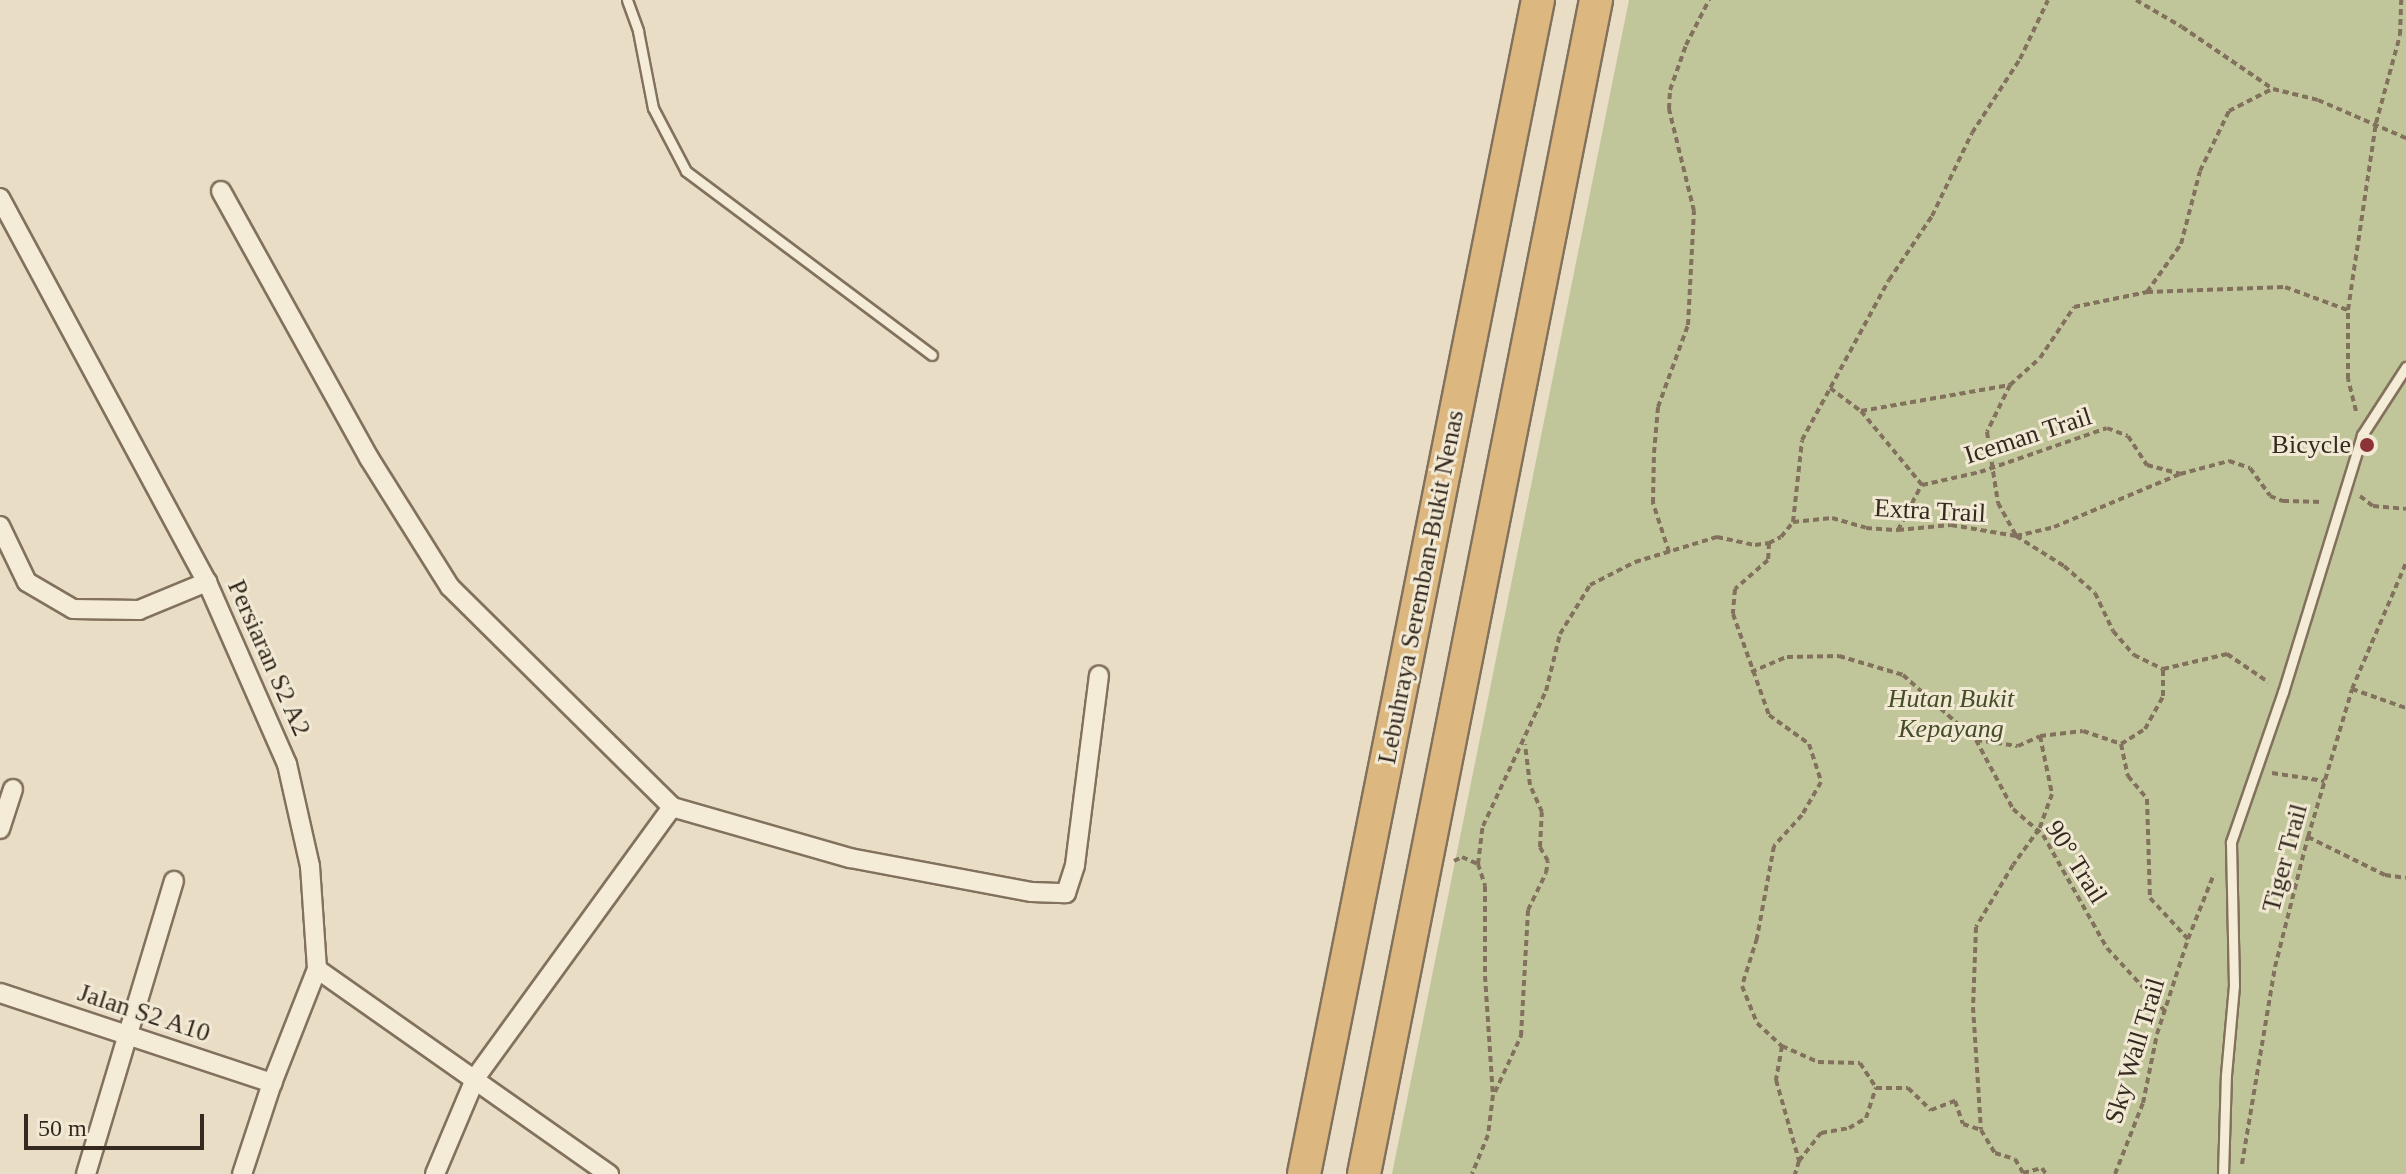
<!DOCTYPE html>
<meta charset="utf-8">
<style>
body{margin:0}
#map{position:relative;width:2406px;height:1174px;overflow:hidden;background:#e9dec5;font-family:"Times New Roman",serif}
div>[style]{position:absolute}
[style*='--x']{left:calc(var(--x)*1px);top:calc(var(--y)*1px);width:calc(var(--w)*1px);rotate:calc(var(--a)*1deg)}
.green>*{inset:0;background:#c1c69a}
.path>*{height:4px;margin-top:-2px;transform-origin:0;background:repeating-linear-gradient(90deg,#82715d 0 6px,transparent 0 10px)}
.roads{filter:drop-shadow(2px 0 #82715d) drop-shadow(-2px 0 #82715d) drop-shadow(0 2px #82715d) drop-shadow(0 -2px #82715d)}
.service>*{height:9px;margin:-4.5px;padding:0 4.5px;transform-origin:4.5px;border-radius:4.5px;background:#f5ecd7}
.minor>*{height:18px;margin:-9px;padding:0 9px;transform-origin:9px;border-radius:9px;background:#f5ecd7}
.trunk>*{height:32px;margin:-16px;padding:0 16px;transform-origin:16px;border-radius:16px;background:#dcb880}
.dots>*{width:22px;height:22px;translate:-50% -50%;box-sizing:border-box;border:4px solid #f2e9d4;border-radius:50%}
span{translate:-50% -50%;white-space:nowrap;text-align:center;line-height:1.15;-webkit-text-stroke:6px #f2e9d4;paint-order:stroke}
.street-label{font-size:26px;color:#34291f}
.poi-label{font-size:26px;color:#34291f}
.right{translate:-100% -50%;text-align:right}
.park-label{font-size:26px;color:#454e28;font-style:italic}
.scale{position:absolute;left:24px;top:1114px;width:180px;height:36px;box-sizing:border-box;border:4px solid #34291f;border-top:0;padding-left:10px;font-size:24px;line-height:28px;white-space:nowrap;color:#34291f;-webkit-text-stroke:6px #f2e9d4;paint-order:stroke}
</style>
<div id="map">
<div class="green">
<i style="clip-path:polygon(1629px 0,2406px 0,2406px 1174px,1392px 1174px)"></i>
</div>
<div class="path">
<i style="--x:2136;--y:0;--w:53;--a:30.4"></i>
<i style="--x:2182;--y:27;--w:110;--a:34.3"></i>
<i style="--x:2273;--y:89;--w:46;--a:13.7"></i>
<i style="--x:2318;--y:100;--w:96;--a:23.4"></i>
<i style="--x:2147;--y:292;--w:59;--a:-54.7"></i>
<i style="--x:2181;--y:244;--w:75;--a:-75.4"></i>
<i style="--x:2200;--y:171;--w:67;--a:-64.2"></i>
<i style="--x:2229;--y:111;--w:48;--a:-27.1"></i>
<i style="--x:2010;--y:385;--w:52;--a:116.1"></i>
<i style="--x:1987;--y:432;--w:72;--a:81.2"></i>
<i style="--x:1998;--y:503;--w:38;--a:61"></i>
<i style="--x:2016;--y:536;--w:39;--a:-13"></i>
<i style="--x:2054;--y:527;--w:137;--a:-22.8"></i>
<i style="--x:1830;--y:388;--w:39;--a:37"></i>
<i style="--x:1861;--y:411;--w:96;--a:50.5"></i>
<i style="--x:1922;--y:485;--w:59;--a:-12.6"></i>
<i style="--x:1980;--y:472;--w:134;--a:-19.1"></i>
<i style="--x:2107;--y:428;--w:22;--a:21"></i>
<i style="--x:2128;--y:436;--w:35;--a:57"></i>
<i style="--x:2147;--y:465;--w:34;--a:15"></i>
<i style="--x:2180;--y:474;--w:51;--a:-14.9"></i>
<i style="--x:2229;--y:461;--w:22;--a:18"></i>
<i style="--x:2250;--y:468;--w:34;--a:54"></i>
<i style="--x:2270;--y:496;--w:14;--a:21"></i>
<i style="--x:2283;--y:501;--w:40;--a:1.4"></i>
<i style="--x:1861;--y:411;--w:151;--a:-9.9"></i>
<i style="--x:2010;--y:385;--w:40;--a:-42"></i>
<i style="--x:2040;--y:358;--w:61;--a:-56.3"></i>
<i style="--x:2074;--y:307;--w:75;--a:-11.6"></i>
<i style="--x:2147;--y:292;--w:138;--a:-2.1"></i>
<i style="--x:2285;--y:287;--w:67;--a:20.1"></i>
<i style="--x:2356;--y:411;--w:33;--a:-104"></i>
<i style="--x:2348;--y:379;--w:69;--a:-90"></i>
<i style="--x:2348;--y:310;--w:189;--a:-81.5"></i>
<i style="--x:2376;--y:123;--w:91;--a:-74.7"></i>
<i style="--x:2400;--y:35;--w:35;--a:-88"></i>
<i style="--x:2360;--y:496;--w:16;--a:38"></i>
<i style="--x:2373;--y:506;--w:33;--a:5"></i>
<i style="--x:1793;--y:522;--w:39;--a:-6"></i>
<i style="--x:1832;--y:518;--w:35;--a:16"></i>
<i style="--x:1866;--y:528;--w:32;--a:4"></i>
<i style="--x:1898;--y:530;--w:53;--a:-5.4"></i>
<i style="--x:1951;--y:525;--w:66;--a:9.6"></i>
<i style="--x:2016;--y:536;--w:57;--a:32"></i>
<i style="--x:2064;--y:566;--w:41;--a:41.1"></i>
<i style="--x:2095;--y:593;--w:42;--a:64.7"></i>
<i style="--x:2113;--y:631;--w:32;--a:49"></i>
<i style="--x:2134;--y:655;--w:32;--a:26"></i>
<i style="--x:2163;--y:669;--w:66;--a:-13.2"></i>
<i style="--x:2227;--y:654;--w:50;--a:34.3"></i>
<i style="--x:1898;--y:530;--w:50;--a:-62.4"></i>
<i style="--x:1769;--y:543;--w:17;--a:93"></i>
<i style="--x:1768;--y:560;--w:44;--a:138.7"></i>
<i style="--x:1735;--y:589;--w:25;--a:95"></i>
<i style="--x:1733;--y:614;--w:107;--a:70.4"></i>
<i style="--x:1769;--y:715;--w:49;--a:35.9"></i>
<i style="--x:1809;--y:744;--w:40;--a:72"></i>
<i style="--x:1821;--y:782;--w:38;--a:120"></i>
<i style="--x:1802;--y:815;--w:42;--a:132.1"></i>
<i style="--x:1774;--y:846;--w:94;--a:100.5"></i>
<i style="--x:1757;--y:938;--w:50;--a:107.4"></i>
<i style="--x:1742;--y:986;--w:40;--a:68"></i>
<i style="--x:1757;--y:1023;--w:34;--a:43"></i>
<i style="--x:1782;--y:1046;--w:35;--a:100"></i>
<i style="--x:1776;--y:1080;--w:84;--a:74.1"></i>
<i style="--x:1799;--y:1161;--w:14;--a:107"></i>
<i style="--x:1669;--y:552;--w:52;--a:-108.1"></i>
<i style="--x:1653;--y:503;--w:50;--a:-88.9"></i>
<i style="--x:1654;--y:453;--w:46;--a:-85"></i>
<i style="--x:1658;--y:407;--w:87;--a:-69.9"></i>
<i style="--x:1688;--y:325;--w:114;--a:-87"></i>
<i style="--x:1694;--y:211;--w:105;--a:-103.8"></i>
<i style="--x:1669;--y:109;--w:19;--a:-87"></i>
<i style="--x:1670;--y:90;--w:48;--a:-70.4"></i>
<i style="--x:1686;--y:45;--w:51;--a:-62.9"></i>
<i style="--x:1751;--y:672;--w:39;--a:-23"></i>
<i style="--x:1787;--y:657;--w:52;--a:-1.1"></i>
<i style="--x:1839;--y:656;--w:67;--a:16.5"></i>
<i style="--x:1903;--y:675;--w:98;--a:41.7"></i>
<i style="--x:1976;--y:740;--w:78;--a:61.8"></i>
<i style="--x:2013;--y:809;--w:40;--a:41"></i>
<i style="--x:2043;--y:835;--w:130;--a:60.5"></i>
<i style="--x:2107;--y:948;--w:86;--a:47.4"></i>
<i style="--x:2352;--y:689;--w:57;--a:19.4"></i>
<i style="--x:2040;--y:736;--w:43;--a:-6.6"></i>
<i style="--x:2083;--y:731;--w:40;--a:18.9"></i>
<i style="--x:2121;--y:744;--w:28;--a:-32"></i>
<i style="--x:2145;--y:729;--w:38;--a:-61"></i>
<i style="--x:2163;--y:696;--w:27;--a:-90"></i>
<i style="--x:1976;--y:740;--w:42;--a:8.1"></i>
<i style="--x:2018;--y:746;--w:24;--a:-24"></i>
<i style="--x:2040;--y:736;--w:59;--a:78.3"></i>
<i style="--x:2052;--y:794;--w:37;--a:110"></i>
<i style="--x:2039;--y:829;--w:44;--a:125.8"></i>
<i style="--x:2013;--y:865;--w:72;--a:120.8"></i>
<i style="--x:1976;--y:927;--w:80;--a:92.1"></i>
<i style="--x:1973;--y:1007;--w:123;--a:86.3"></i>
<i style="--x:2121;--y:744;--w:33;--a:78"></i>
<i style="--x:2128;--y:776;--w:30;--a:50"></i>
<i style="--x:2147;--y:799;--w:99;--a:88.3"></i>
<i style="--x:2150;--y:898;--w:56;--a:47.2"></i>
<i style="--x:2272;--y:773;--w:53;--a:8.7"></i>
<i style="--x:2308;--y:837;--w:86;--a:26.3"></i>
<i style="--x:2385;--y:875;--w:21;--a:8"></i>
<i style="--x:1454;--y:861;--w:9;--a:-27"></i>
<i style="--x:1462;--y:857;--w:17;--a:24"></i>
<i style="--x:1478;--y:864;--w:23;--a:72"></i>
<i style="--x:1485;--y:886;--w:90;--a:90"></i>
<i style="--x:1485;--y:976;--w:119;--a:86.2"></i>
<i style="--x:1493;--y:1095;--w:40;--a:97.1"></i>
<i style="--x:1488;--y:1135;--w:42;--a:112.3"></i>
<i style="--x:1478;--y:864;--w:38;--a:-83"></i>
<i style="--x:1483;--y:826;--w:149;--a:-65"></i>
<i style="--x:1546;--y:691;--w:59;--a:-76.2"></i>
<i style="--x:1560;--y:634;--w:57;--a:-58.5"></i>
<i style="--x:1590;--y:585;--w:51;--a:-27.1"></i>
<i style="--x:1635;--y:562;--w:86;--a:-17"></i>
<i style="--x:1717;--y:537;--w:39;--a:12"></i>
<i style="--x:1755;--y:545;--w:14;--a:-8"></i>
<i style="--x:1769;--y:543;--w:13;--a:-27"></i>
<i style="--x:1781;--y:537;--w:19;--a:-51"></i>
<i style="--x:1793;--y:522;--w:82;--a:-83.7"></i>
<i style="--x:1802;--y:440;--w:182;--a:-61.5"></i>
<i style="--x:1889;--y:280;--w:77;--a:-56.1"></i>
<i style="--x:1932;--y:216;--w:92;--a:-64.3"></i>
<i style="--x:1972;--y:133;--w:88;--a:-57"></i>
<i style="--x:2020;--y:59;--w:65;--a:-64.6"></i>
<i style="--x:1782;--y:1046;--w:39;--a:24"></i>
<i style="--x:1818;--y:1062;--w:42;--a:1.4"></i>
<i style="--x:1860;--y:1063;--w:30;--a:57"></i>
<i style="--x:1876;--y:1088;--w:32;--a:0"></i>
<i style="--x:1908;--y:1088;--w:32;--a:44"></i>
<i style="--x:1931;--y:1110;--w:26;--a:-21"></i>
<i style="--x:1955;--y:1101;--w:24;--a:71"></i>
<i style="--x:1963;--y:1124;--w:19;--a:18"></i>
<i style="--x:1981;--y:1130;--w:27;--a:59"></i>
<i style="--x:1995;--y:1153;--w:21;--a:17"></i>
<i style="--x:2015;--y:1159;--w:16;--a:60"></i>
<i style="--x:2023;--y:1173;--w:20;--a:-15"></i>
<i style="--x:2042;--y:1168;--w:7;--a:56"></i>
<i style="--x:1495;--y:1092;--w:62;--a:-65.1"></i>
<i style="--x:1521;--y:1036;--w:126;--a:-86.8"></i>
<i style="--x:1528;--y:910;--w:41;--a:-64.1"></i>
<i style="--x:1546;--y:873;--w:12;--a:-81"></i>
<i style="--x:1548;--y:861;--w:16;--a:-120"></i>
<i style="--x:1540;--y:847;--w:35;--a:-87"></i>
<i style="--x:1542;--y:812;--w:30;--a:-114"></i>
<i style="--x:1530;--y:785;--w:41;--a:-97"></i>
<i style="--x:1799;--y:1161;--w:36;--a:-52"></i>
<i style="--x:1821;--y:1133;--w:28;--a:-10"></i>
<i style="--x:1849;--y:1128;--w:20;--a:-30"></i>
<i style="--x:1866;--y:1118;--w:32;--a:-72"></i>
<i style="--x:2242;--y:1164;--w:200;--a:-80.5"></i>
<i style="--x:2275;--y:967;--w:134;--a:-75.8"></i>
<i style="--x:2308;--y:837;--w:154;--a:-73.4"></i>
<i style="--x:2352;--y:689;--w:137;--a:-66.8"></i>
<i style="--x:2115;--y:1174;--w:76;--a:-68.5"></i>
<i style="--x:2143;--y:1103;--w:70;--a:-78.5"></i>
<i style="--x:2157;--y:1034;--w:100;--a:-71.9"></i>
<i style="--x:2188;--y:939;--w:70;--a:-68.2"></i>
</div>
<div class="roads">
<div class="service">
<i style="--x:627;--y:0;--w:33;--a:70"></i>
<i style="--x:638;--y:31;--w:78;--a:79"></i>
<i style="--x:653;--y:108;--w:71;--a:62.4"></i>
<i style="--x:686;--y:171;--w:307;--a:36.8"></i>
<i style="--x:2223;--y:1174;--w:99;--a:-88.3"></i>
<i style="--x:2226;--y:1075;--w:89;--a:-84.9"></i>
<i style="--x:2234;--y:986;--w:144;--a:-91.2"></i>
<i style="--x:2231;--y:842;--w:159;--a:-70.9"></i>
<i style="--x:2283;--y:692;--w:269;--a:-72.9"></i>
<i style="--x:2362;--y:435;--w:81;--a:-57.1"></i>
</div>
<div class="minor">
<i style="--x:221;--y:191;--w:305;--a:61"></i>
<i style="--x:369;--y:458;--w:152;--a:57.9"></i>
<i style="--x:450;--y:587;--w:313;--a:44.7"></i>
<i style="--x:672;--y:807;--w:185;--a:16"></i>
<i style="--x:850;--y:858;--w:185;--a:10.6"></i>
<i style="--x:1032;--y:892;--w:34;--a:2"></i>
<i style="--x:1066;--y:893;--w:29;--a:-72"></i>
<i style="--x:1075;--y:865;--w:191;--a:-82.8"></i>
<i style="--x:0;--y:198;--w:436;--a:61.7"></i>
<i style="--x:207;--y:582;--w:199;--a:66.3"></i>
<i style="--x:287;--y:764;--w:105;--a:77.3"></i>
<i style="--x:310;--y:866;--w:103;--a:86.1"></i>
<i style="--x:317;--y:969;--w:123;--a:111.5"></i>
<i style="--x:272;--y:1083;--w:96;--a:108.2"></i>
<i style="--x:0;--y:526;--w:62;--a:64.3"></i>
<i style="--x:27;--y:582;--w:53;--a:30.4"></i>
<i style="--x:73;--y:609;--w:66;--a:0.9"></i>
<i style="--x:139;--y:610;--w:74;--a:-22.4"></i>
<i style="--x:0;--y:829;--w:42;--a:-72"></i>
<i style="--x:317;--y:969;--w:357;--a:35.1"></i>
<i style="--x:0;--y:993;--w:287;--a:18.3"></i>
<i style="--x:86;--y:1174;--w:306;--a:-73.3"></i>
<i style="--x:435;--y:1174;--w:105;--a:-67.1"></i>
<i style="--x:476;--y:1077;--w:334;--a:-54"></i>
</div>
<div class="trunk">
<i style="--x:1304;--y:1174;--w:1197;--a:-78.73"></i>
<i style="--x:1364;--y:1174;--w:1197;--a:-78.82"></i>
</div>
</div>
<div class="dots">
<i style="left:2367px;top:445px;background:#8b3335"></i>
</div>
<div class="street-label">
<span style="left:2028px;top:436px;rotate:-18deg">Iceman Trail</span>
<span style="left:1930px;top:511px;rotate:3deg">Extra Trail</span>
<span style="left:1421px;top:587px;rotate:-79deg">Lebuhraya Seremban-Bukit Nenas</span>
<span style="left:269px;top:658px;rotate:66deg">Persiaran S2 A2</span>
<span style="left:2285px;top:858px;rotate:-75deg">Tiger Trail</span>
<span style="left:2076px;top:862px;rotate:58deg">90° Trail</span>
<span style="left:144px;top:1013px;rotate:18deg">Jalan S2 A10</span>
<span style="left:2135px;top:1051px;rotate:-73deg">Sky Wall Trail</span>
</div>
<div class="poi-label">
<span class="right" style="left:2351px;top:445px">Bicycle</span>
</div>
<div class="park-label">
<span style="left:1951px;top:714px">Hutan Bukit<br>Kepayang</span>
</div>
<div class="scale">50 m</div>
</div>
